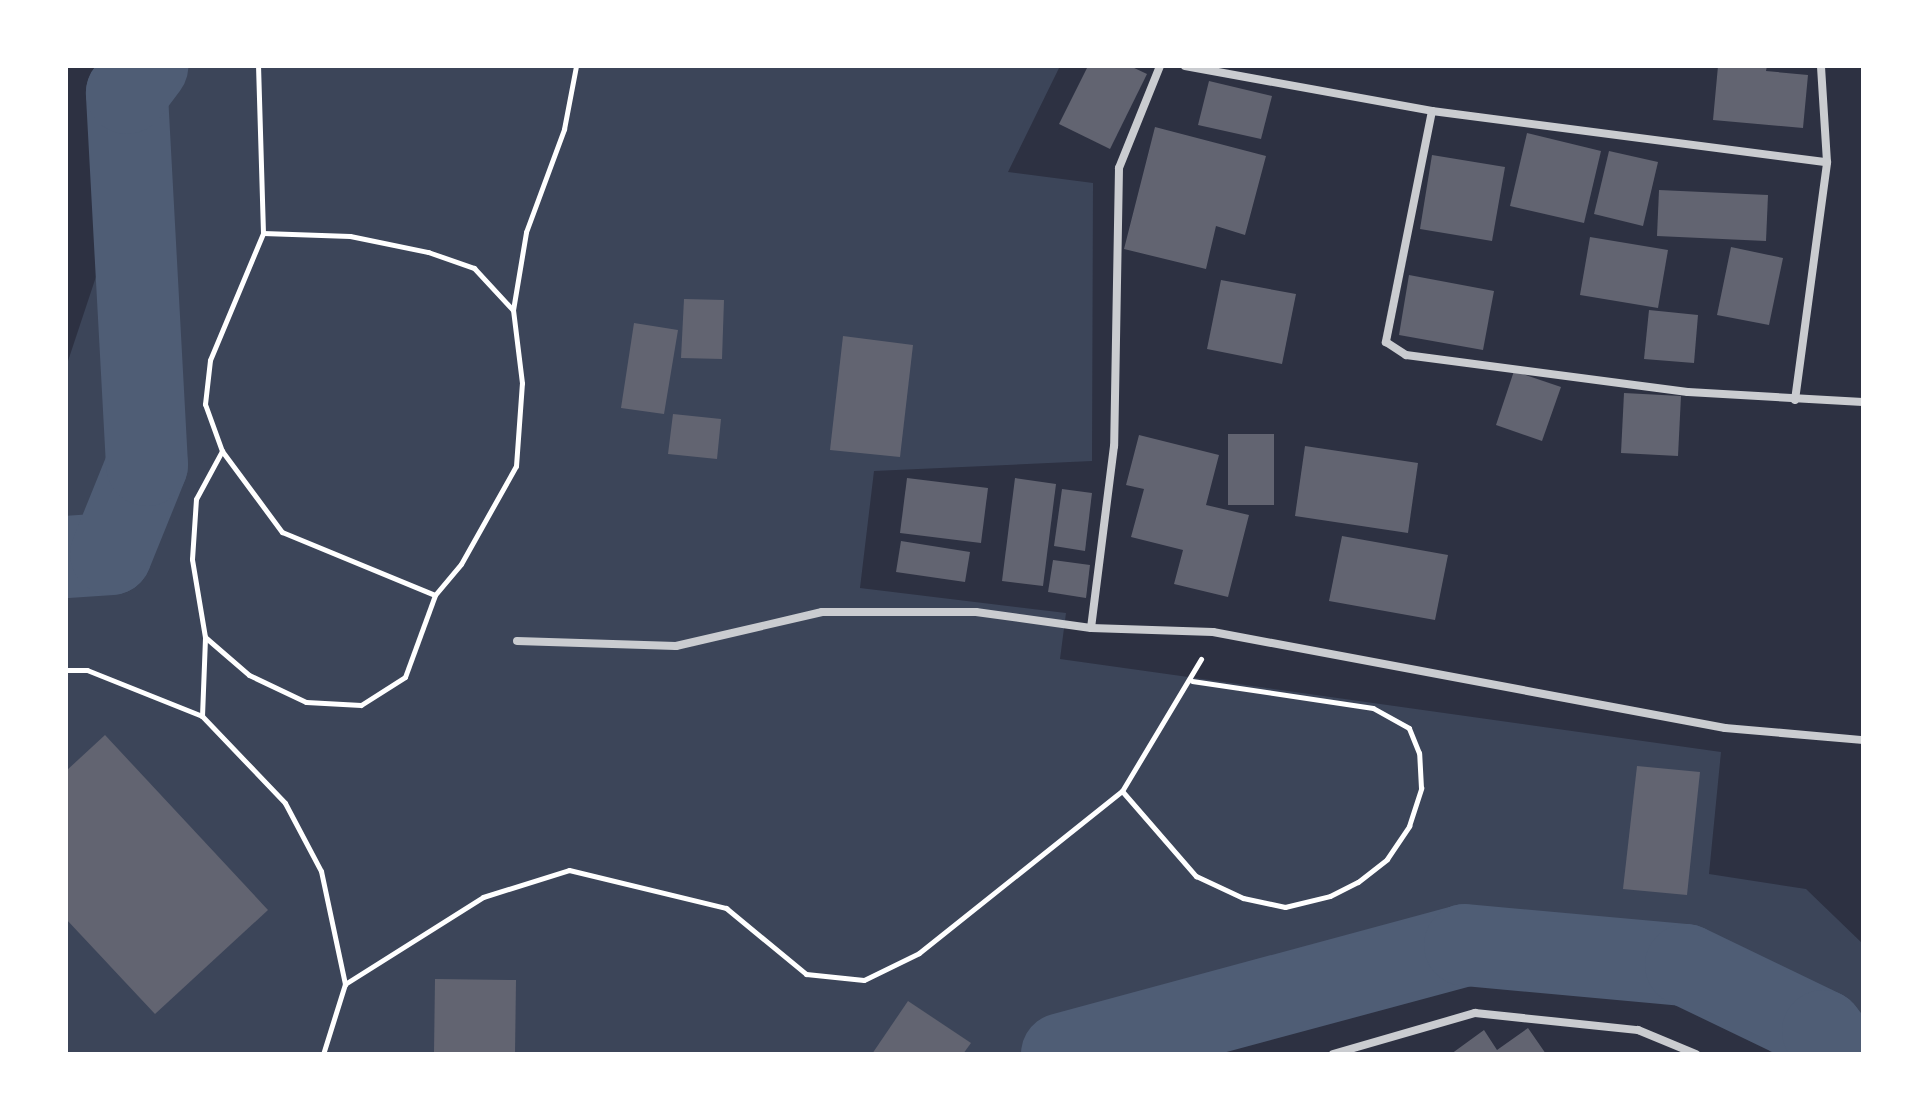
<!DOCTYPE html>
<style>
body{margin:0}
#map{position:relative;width:1929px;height:1120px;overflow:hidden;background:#2d3142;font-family:"Alegreya Sans",sans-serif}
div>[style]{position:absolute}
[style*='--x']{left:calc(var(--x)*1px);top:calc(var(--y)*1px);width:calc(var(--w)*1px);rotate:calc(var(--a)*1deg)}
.green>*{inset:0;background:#3c4559}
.river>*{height:82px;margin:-41px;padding:0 41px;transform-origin:41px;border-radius:41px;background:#4f5d75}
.building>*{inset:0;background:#626471}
.path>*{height:5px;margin:-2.5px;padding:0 2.5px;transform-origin:2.5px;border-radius:2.5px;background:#fff}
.minor>*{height:8px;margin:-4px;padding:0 4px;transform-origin:4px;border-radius:4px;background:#caccd0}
span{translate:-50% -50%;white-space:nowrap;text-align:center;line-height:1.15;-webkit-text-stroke:8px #fff;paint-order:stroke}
.frame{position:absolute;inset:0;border:68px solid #fff;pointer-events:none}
</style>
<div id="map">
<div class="green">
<i style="clip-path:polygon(166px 66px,1060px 66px,1008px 172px,1093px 183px,1092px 461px,874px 471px,860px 588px,1066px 613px,1060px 659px,1721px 752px,1709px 874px,1806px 889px,1863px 944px,1863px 1054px,1773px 1054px,1686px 973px,1463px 953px,1101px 1054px,66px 1054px,66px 367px)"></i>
</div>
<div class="river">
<i style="--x:66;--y:557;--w:45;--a:-3.8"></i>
<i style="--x:111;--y:554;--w:96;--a:-68"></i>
<i style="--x:147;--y:465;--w:373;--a:-93.1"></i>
<i style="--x:127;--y:93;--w:34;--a:-53"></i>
<i style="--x:1062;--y:1054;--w:417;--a:-15.1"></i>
<i style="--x:1465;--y:945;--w:222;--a:5.2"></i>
<i style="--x:1686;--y:965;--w:152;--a:25.7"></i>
<i style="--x:1823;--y:1031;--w:29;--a:52"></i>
</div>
<div class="building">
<i style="clip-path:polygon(1088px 66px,1130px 66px,1147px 74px,1110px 149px,1059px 124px)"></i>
<i style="clip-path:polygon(1718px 66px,1767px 66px,1766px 71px,1808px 75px,1803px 128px,1713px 120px)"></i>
<i style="clip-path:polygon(1209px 81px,1272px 96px,1261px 139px,1198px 125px)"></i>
<i style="clip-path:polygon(1155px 127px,1266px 156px,1245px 235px,1216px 226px,1206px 269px,1124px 249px)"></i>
<i style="clip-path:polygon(1527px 133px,1601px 151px,1584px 223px,1510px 206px)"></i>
<i style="clip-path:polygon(1609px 151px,1658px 162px,1643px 226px,1594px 214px)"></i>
<i style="clip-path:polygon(1432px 155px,1505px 167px,1492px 241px,1420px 229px)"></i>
<i style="clip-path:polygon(1659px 190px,1768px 195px,1766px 241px,1657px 236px)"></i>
<i style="clip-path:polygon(1590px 237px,1668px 250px,1658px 308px,1580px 295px)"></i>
<i style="clip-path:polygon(1731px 247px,1783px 258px,1769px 325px,1717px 315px)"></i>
<i style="clip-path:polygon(1409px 275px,1494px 291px,1483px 350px,1399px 335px)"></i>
<i style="clip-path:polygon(1221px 280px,1296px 294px,1282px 364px,1207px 349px)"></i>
<i style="clip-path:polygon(684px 299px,724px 300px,722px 359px,681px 358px)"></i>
<i style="clip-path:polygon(1649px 310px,1698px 315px,1694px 363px,1644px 359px)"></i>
<i style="clip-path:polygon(634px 323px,678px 330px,664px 414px,621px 408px)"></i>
<i style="clip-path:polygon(843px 336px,913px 345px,900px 457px,830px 450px)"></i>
<i style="clip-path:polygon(1514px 371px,1561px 387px,1542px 441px,1496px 425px)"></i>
<i style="clip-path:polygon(1624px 393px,1681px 396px,1678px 456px,1621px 453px)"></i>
<i style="clip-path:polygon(673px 414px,721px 419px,717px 459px,668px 454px)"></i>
<i style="clip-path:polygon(1228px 434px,1274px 434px,1274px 505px,1228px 505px)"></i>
<i style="clip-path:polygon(1139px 435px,1219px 455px,1206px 505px,1249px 515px,1228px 597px,1174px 584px,1183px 550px,1131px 537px,1144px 489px,1126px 485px)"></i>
<i style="clip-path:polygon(1305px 446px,1418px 463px,1408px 533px,1295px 516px)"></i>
<i style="clip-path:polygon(907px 478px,988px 488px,981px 543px,900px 533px)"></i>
<i style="clip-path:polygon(1015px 478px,1056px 484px,1043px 586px,1002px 581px)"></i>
<i style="clip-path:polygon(1062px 489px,1092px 493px,1085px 551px,1054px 546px)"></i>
<i style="clip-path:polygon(1342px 536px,1448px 555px,1435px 620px,1329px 601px)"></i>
<i style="clip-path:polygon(901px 541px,970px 552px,965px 582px,896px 572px)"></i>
<i style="clip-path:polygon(1053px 560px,1090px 565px,1086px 598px,1048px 592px)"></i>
<i style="clip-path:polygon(105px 735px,268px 910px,155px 1014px,66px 919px,66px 771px)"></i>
<i style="clip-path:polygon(1637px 766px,1700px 772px,1687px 895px,1623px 889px)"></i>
<i style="clip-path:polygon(435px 979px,516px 980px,515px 1054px,434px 1054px)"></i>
<i style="clip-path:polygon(908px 1001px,971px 1043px,963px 1054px,872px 1054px)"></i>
<i style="clip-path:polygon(1528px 1028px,1546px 1054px,1451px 1054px,1484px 1030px,1497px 1050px)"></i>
</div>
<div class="path">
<i style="--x:263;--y:233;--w:87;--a:2"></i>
<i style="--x:350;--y:236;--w:80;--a:11.6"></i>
<i style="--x:428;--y:252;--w:49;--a:19.2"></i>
<i style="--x:474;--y:268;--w:56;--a:47.2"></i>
<i style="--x:222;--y:451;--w:101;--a:53.5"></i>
<i style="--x:282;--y:532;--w:165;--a:22.4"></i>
<i style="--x:205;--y:637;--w:58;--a:40.8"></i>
<i style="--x:249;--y:675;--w:63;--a:25.3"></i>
<i style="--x:306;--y:702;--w:55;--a:3.1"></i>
<i style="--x:361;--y:705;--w:52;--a:-32.5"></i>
<i style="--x:405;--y:677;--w:87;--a:-69.9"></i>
<i style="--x:435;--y:595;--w:40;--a:-50"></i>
<i style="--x:461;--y:564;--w:112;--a:-60.7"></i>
<i style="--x:516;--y:466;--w:83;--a:-85.9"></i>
<i style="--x:522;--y:383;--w:74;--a:-97"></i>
<i style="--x:513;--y:310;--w:79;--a:-80.5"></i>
<i style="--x:526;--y:232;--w:110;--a:-69.7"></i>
<i style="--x:564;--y:129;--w:64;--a:-79.2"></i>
<i style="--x:66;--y:670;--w:21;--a:0"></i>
<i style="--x:87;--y:670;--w:124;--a:21.8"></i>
<i style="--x:202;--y:716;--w:120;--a:46.3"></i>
<i style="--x:285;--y:803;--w:77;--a:62.1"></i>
<i style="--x:321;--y:871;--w:116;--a:78"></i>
<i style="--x:345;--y:984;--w:73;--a:107.4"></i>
<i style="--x:202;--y:716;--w:79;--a:-87.8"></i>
<i style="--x:205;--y:637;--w:79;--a:-99.5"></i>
<i style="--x:192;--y:559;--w:60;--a:-86.2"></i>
<i style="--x:196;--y:499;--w:55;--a:-61.6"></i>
<i style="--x:222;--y:451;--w:50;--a:-109.9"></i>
<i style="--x:205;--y:404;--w:44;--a:-83.5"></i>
<i style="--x:210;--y:360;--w:138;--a:-67.3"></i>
<i style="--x:263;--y:233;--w:167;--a:-91.7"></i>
<i style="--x:1122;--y:791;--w:113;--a:49"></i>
<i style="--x:1196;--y:876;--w:52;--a:25.1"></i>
<i style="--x:1243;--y:898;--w:43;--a:12.1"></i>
<i style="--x:1285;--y:907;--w:46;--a:-13.7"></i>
<i style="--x:1330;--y:896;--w:31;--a:-27"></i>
<i style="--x:1358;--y:882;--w:37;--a:-38"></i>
<i style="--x:1387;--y:859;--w:40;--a:-56"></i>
<i style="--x:1409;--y:826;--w:40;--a:-72"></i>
<i style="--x:1421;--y:788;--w:35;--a:-93"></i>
<i style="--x:1419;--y:753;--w:27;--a:-112"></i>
<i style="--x:1409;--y:728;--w:41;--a:-150.9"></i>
<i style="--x:1373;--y:708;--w:183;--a:-171.5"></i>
<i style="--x:345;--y:984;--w:163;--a:-32.2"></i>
<i style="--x:483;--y:897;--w:90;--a:-17.4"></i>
<i style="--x:569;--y:870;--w:162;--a:13.6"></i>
<i style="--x:726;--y:908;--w:104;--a:39.5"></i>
<i style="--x:806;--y:974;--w:58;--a:5.9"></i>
<i style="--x:864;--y:980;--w:61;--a:-26.1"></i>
<i style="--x:919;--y:953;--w:260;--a:-38.6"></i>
<i style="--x:1122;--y:791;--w:154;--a:-59.1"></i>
</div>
<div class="minor">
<i style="--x:1160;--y:66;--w:110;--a:111.9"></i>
<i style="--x:1119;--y:168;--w:278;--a:91"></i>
<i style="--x:1114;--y:446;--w:183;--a:97.2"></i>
<i style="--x:1091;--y:628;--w:122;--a:1.9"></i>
<i style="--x:1213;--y:632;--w:521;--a:10.62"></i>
<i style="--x:1725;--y:728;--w:139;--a:5"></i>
<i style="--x:1185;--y:66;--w:251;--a:10.3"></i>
<i style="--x:1432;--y:111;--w:398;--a:7.4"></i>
<i style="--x:1432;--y:111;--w:236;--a:101.3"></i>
<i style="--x:1386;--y:342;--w:24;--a:33"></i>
<i style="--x:1406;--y:355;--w:284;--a:7.5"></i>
<i style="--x:1688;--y:392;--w:175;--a:3.3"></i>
<i style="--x:1795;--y:400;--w:240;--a:-82.3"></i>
<i style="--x:1827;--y:162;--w:96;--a:-93.6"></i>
<i style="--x:517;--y:641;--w:159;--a:1.8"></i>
<i style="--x:676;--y:646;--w:150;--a:-13.1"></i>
<i style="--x:822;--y:612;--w:154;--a:0"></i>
<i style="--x:976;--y:612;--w:116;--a:7.9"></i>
<i style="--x:1333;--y:1054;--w:148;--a:-16.1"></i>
<i style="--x:1475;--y:1013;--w:164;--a:6"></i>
<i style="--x:1638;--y:1030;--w:63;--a:22.5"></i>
</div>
<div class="frame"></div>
</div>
